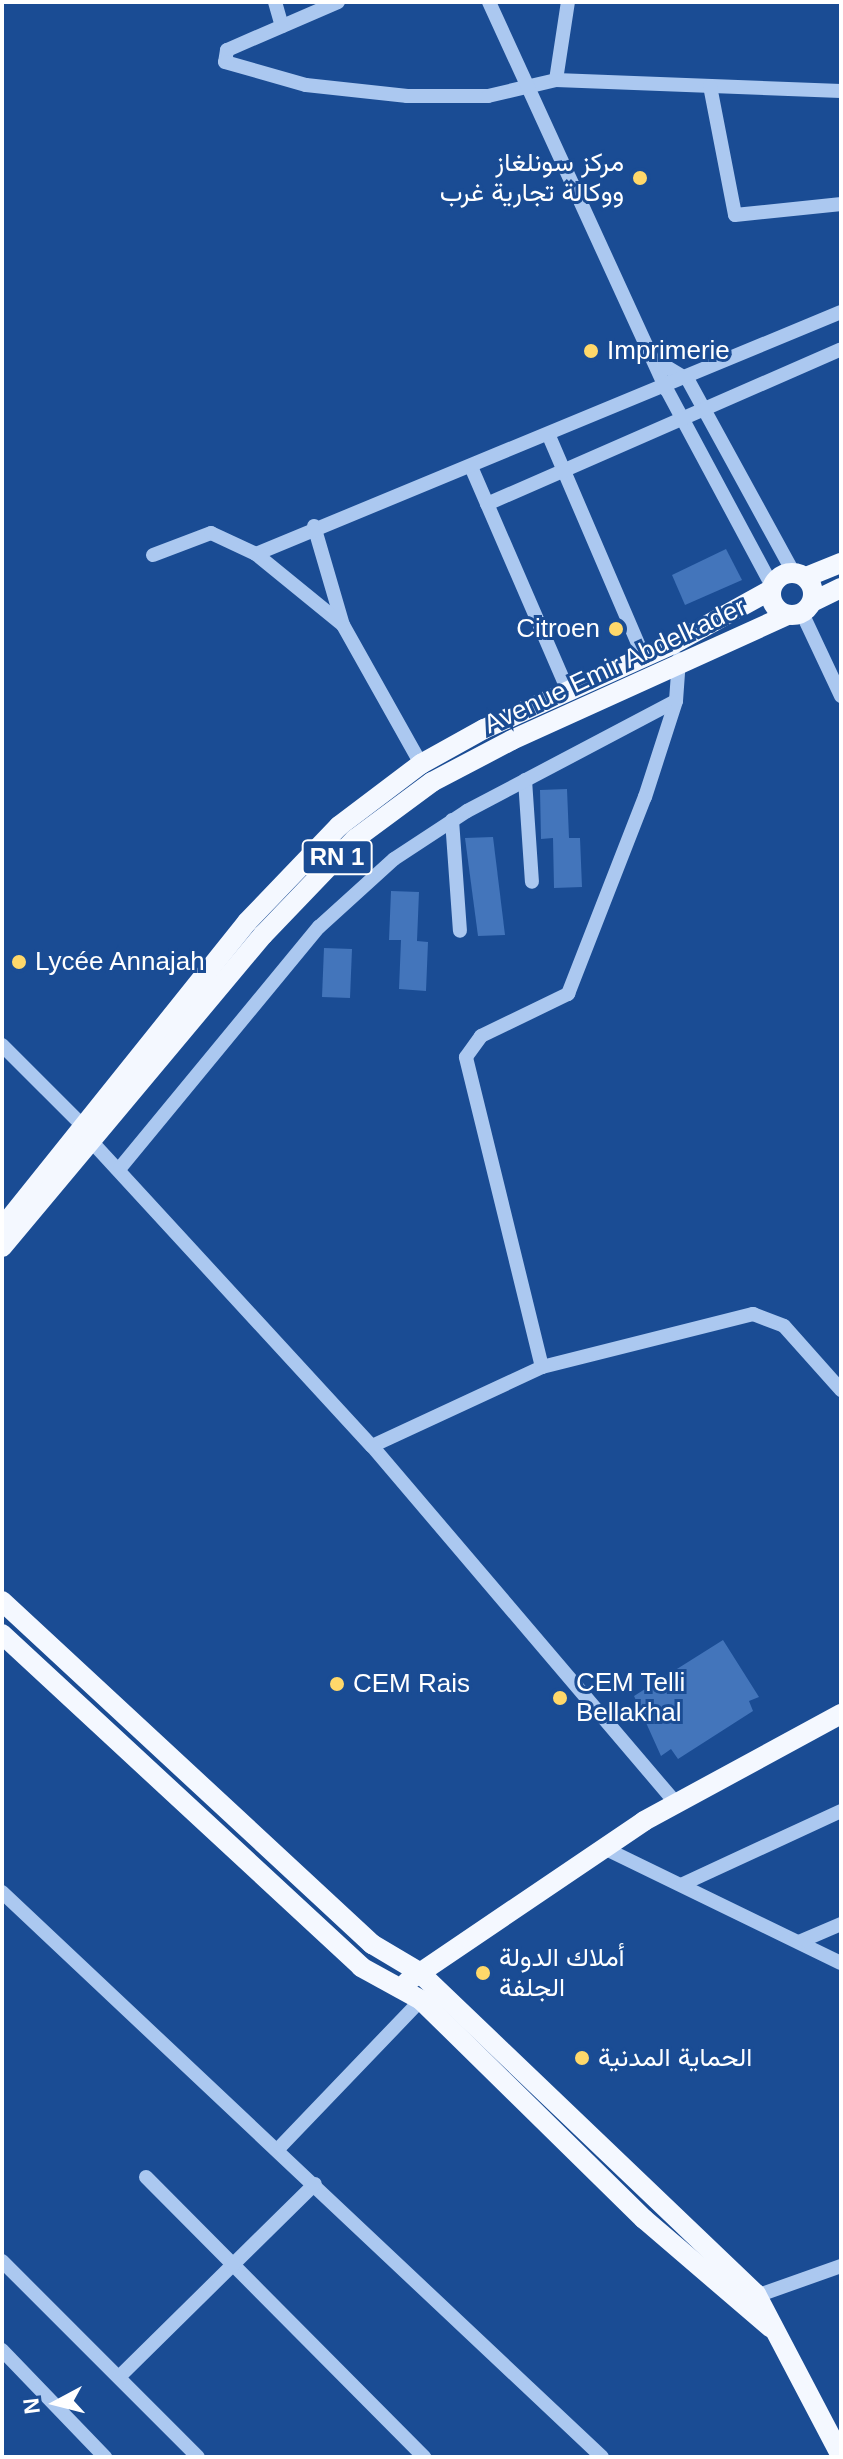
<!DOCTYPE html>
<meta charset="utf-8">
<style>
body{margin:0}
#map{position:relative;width:843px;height:2459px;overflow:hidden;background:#1a4c94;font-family:Helvetica,Vazirmatn,sans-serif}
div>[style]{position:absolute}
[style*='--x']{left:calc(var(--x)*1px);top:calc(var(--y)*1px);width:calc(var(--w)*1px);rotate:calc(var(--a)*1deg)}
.building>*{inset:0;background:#4375bb}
.minor>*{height:14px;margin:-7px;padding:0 7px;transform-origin:7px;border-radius:7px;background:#abc8f0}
.major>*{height:20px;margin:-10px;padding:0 10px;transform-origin:10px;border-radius:10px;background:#f4f8ff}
.major>.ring{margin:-10px;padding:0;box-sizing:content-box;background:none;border:20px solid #f4f8ff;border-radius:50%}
.dots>*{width:22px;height:22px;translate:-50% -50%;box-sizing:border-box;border:4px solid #1a4c94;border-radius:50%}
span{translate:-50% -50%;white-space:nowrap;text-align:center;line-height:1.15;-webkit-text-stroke:6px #1a4c94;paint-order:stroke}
.shield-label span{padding:2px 6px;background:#1a4c94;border:2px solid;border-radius:6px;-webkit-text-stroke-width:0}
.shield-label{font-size:24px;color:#fff;font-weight:700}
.poi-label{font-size:26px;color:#fff}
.right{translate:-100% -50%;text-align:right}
.left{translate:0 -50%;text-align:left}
.street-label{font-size:26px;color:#fff}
.frame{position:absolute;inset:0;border:4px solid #fff;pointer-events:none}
.north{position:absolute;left:16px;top:2363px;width:80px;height:80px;-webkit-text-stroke:6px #1a4c94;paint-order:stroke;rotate:263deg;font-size:22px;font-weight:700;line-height:32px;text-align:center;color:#fff}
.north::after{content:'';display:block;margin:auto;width:28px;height:36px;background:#fff;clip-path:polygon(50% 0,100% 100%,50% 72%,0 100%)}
</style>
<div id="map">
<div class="building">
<i style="clip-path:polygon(726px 549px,742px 580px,685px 605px,672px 575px)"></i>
<i style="clip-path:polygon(567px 789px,569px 838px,580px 838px,582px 887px,554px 888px,553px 838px,541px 839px,540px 790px)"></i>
<i style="clip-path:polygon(493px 837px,505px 935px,478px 936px,465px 838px)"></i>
<i style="clip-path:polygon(391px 891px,419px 892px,417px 941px,428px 942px,426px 991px,399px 989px,401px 940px,389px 940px)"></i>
<i style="clip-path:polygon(324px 948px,352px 949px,350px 998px,322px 997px)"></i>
<i style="clip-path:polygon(723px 1640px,759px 1697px,749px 1701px,753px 1711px,678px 1759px,671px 1749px,661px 1756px,634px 1696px)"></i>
</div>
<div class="minor">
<i style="--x:275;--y:2;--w:25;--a:74"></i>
<i style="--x:338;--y:2;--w:121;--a:156.6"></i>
<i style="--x:227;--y:50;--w:12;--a:99"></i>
<i style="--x:225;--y:62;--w:84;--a:15.9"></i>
<i style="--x:306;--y:85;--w:102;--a:6.2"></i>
<i style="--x:407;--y:96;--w:81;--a:0"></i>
<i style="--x:488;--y:96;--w:70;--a:-13.2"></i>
<i style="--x:556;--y:80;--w:285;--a:2.2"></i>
<i style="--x:489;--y:2;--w:427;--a:65.4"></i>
<i style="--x:667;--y:390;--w:222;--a:61.8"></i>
<i style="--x:556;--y:80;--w:79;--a:-81.3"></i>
<i style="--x:710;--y:86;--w:131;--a:79"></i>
<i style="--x:735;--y:215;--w:107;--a:-5.9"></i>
<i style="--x:660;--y:363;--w:33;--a:31"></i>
<i style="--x:688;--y:380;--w:219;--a:61.3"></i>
<i style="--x:549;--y:436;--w:238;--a:66.8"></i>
<i style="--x:472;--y:469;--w:240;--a:66.6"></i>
<i style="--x:487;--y:504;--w:386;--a:-23.6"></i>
<i style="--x:314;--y:526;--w:103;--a:73.7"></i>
<i style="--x:343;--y:625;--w:159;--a:60.7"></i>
<i style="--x:256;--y:554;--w:633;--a:-22.47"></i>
<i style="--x:153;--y:555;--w:62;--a:-20.8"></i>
<i style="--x:211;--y:533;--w:50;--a:25"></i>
<i style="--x:256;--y:554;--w:112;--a:39.2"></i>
<i style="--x:802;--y:613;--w:92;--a:64.8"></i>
<i style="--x:525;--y:780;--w:102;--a:86.1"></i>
<i style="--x:452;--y:820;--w:111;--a:85.9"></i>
<i style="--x:2;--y:1045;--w:116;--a:45"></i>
<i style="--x:92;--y:1142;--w:413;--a:47.4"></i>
<i style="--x:372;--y:1446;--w:467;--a:49.6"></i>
<i style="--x:120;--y:1168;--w:313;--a:-50.5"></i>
<i style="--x:319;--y:927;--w:101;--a:-42.2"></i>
<i style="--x:394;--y:859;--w:87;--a:-33.3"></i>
<i style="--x:467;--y:811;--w:236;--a:-27.8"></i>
<i style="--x:542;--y:1367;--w:319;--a:-103.8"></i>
<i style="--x:466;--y:1057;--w:26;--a:-54"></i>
<i style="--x:481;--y:1036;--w:97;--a:-25.8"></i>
<i style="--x:568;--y:994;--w:212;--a:-68.7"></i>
<i style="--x:645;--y:797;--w:101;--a:-72.1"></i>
<i style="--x:676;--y:701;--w:42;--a:-85.9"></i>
<i style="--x:372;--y:1446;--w:187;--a:-24.9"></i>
<i style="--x:542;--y:1367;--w:218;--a:-14.1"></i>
<i style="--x:753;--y:1314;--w:33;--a:21"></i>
<i style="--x:784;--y:1326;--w:86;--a:48.3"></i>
<i style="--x:604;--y:1848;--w:263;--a:25.9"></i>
<i style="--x:683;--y:1884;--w:174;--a:-24.8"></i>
<i style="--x:2;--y:1892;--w:824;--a:43.28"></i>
<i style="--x:799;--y:1942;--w:46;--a:-23.2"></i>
<i style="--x:280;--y:2147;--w:204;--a:-46.2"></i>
<i style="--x:146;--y:2177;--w:395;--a:45.2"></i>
<i style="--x:2;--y:2261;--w:277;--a:45"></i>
<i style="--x:748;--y:2299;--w:99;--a:-19.5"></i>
<i style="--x:2;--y:2350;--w:149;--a:46.1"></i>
<i style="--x:119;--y:2377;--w:275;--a:-44.6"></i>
</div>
<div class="major">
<i class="ring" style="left:771px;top:573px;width:22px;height:22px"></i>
<i style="--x:806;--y:577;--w:38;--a:-22"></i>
<i style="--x:812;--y:602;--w:32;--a:-26"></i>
<i style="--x:2;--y:1228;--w:392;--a:-51.3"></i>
<i style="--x:247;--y:922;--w:133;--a:-46.2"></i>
<i style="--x:339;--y:826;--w:103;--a:-37.1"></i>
<i style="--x:421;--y:764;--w:72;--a:-29.1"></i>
<i style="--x:484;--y:729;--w:207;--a:-24.2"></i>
<i style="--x:673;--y:644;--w:112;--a:-28.9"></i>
<i style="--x:2;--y:1247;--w:407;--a:-50.1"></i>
<i style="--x:263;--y:935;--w:133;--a:-46.2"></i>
<i style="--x:355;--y:839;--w:96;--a:-36.5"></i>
<i style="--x:432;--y:782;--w:90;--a:-27.7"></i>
<i style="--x:512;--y:740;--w:302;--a:-24.4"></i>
<i style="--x:2;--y:1601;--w:505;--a:42.83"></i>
<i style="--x:372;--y:1944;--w:55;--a:30.8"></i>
<i style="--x:419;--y:1972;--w:466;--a:43.7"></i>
<i style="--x:756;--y:2294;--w:183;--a:62.3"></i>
<i style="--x:2;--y:1634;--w:490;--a:42.8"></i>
<i style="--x:361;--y:1967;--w:68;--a:28.8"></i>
<i style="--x:421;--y:2000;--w:313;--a:44.5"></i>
<i style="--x:644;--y:2219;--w:167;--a:40.6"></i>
<i style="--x:408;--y:1981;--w:285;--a:-34.1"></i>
<i style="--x:644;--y:1821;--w:224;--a:-28.5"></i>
</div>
<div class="dots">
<i style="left:640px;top:178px;background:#ffd86a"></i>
<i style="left:591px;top:351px;background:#ffd86a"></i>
<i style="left:616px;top:629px;background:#ffd86a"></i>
<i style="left:19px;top:962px;background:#ffd86a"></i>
<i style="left:337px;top:1684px;background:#ffd86a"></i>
<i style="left:560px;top:1698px;background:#ffd86a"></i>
<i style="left:483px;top:1973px;background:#ffd86a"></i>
<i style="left:582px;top:2058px;background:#ffd86a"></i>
</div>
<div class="shield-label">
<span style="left:337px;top:857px">RN 1</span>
</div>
<div class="poi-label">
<span class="right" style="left:624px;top:178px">مركز سونلغاز<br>ووكالة تجارية غرب</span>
<span class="left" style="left:607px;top:351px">Imprimerie</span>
<span class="right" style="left:600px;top:629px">Citroen</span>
<span class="left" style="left:35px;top:962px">Lycée Annajah</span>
<span class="left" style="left:576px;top:1698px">CEM Telli<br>Bellakhal</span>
<span class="left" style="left:353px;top:1684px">CEM Rais</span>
<span class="left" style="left:499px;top:1973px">أملاك الدولة<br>الجلفة</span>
<span class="left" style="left:598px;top:2058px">الحماية المدنية</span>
</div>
<div class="street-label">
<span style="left:615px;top:666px;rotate:-25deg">Avenue Emir Abdelkader</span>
</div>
<div class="frame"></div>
<div class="north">N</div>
</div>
